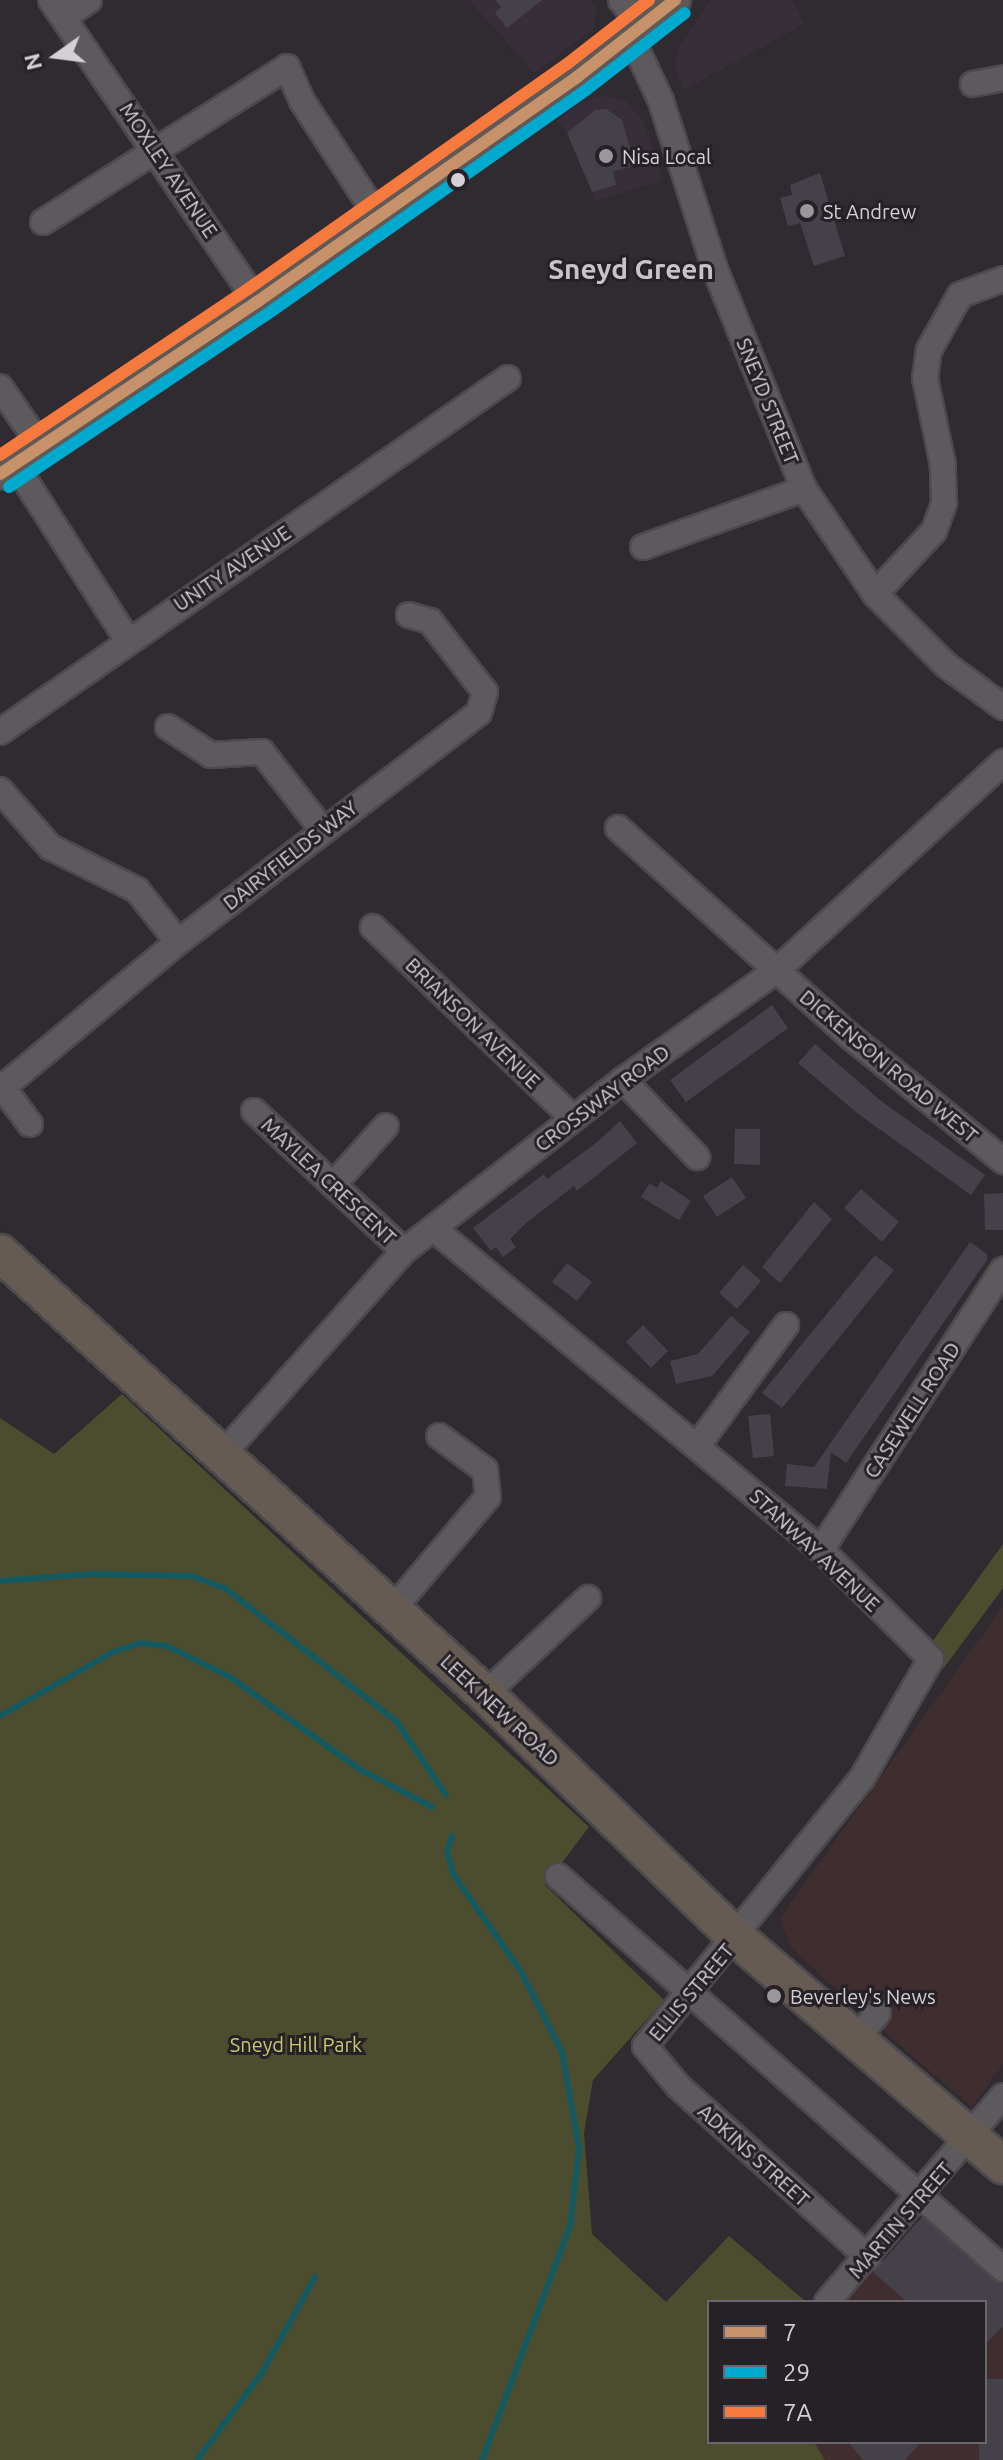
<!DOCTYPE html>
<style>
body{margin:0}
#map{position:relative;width:1003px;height:2460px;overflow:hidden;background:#2f2b30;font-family:Ubuntu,sans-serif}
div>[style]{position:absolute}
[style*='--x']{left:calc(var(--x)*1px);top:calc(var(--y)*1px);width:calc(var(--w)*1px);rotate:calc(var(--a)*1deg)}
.built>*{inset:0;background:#382e3a}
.industrial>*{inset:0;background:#3f2d2f}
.green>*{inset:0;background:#4c4d2e}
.stream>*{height:6px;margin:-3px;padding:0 3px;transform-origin:3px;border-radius:3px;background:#145860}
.building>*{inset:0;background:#45414b}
.roads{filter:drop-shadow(2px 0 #4c494d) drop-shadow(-2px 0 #4c494d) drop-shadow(0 2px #4c494d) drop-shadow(0 -2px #4c494d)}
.minor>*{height:24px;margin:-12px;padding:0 12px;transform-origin:12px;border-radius:12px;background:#5c5a5c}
.major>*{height:30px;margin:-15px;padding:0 15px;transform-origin:15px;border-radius:15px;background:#605955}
.highway>*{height:36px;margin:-18px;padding:0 18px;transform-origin:18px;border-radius:18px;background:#665b53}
.bus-1>*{height:12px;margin:-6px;padding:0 6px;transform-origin:6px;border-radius:6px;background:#c7916a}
.bus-2>*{height:12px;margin:-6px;padding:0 6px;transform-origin:6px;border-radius:6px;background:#00a9ce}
.bus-3>*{height:12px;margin:-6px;padding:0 6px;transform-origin:6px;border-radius:6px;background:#f6793e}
.dots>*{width:22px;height:22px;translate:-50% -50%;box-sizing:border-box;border:4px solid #262027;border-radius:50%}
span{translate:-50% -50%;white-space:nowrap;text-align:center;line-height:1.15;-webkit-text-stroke:6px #262027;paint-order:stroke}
.poi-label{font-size:20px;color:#d4d0d4}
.left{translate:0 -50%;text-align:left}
.street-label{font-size:20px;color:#d4d0d4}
.park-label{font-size:20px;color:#c6c96c}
.district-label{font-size:28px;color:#cac2cb;font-weight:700}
.legend{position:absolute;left:707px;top:2300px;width:280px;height:144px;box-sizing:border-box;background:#262027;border:2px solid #6c666c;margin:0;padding:10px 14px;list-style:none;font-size:24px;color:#d4d0d4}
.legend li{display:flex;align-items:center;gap:16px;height:40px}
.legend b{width:40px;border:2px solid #6c666c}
.north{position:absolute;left:16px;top:16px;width:80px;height:80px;-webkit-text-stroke:6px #262027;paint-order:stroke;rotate:256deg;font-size:22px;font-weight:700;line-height:32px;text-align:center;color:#d4d0d4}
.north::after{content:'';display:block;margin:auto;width:28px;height:36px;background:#d4d0d4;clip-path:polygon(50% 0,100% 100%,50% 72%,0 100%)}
</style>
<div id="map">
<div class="built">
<i style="clip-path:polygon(469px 0,590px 0,596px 7px,594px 28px,534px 73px)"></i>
<i style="clip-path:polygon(711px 0,792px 0,804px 24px,684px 90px,674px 64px,680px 45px)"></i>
<i style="clip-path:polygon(603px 96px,627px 102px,642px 120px,663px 180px,595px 201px,576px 146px,557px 120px,578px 104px)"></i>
</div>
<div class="industrial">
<i style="clip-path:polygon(1003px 1606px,1003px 2064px,972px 2107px,886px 2033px,866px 1999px,842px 1994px,790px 1947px,780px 1918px)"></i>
<i style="clip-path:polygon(926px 2212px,1003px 2280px,1003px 2460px,825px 2460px,814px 2442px,985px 2442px,985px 2302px,845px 2302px)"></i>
</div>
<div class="green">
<i style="clip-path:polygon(122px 1394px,589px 1827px,545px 1885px,664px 2000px,593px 2080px,584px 2133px,592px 2234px,666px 2302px,729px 2236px,804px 2300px,709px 2302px,709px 2442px,814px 2442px,825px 2460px,0 2460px,0 1418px,54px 1454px)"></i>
<i style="clip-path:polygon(1003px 1544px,1003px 1588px,943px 1669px,932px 1642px)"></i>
</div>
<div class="stream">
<i style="--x:0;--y:1581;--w:92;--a:-4.4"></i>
<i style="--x:92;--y:1574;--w:99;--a:1.2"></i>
<i style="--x:191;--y:1576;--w:37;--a:20"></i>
<i style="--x:226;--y:1589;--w:215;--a:37.8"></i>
<i style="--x:396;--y:1721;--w:89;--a:56"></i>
<i style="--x:0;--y:1716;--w:132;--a:-29.5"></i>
<i style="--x:115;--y:1651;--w:27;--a:-17"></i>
<i style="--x:141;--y:1643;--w:26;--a:7"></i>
<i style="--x:167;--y:1646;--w:70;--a:26.2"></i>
<i style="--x:230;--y:1677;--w:161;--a:35.4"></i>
<i style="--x:361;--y:1770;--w:80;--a:27.5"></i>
<i style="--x:452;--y:1836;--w:16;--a:108"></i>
<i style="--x:447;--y:1851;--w:24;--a:75"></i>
<i style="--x:453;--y:1874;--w:117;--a:55.1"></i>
<i style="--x:520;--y:1970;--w:92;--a:62.9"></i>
<i style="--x:562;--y:2052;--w:97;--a:80"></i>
<i style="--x:579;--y:2148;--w:79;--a:96.6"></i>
<i style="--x:570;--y:2226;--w:250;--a:110.6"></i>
<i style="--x:197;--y:2460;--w:107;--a:-53.3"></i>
<i style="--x:261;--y:2374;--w:111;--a:-60.9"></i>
</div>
<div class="building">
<i style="clip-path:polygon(495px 0,542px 0,507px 28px,495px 13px,501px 7px)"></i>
<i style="clip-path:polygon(606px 109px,622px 120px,635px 166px,613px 171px,616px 185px,592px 192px,567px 133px,595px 110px)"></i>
<i style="clip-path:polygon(820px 173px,845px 256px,814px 266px,800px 223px,788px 226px,780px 198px,792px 195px,790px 185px)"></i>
<i style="clip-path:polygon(772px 1005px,788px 1028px,686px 1102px,670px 1080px)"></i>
<i style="clip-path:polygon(815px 1044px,881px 1101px,985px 1175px,971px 1195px,857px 1113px,798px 1063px)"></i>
<i style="clip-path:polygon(620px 1121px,637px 1143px,577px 1191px,574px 1186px,526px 1223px,510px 1239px,516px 1247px,503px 1257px,496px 1247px,491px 1251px,473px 1228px,544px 1174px,547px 1179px,596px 1143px)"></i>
<i style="clip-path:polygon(735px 1129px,760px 1129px,760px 1165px,734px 1164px)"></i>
<i style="clip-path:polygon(732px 1177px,746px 1198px,717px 1217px,703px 1196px)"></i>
<i style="clip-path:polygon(661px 1181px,691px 1201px,679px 1220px,641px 1197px,650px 1183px,657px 1188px)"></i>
<i style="clip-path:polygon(861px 1189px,899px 1222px,882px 1242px,844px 1208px)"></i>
<i style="clip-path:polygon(1003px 1193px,1003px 1230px,985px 1230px,984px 1194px)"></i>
<i style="clip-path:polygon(814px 1202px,832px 1219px,780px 1283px,762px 1267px)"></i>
<i style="clip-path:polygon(970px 1242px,987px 1254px,987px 1260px,846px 1463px,831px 1452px,827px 1489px,785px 1486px,787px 1464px,814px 1467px)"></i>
<i style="clip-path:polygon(875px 1255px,894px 1270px,782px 1408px,762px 1393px)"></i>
<i style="clip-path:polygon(567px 1263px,592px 1282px,577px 1301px,552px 1282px)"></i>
<i style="clip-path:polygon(743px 1265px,761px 1281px,737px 1309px,719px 1293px)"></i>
<i style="clip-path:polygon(731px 1316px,750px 1332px,712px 1376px,676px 1384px,670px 1361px,698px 1354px)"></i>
<i style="clip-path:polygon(643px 1325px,668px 1351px,651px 1368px,626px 1342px)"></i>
<i style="clip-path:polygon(770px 1414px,774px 1456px,753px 1458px,748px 1416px)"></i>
<i style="clip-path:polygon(922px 2217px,1003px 2284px,1003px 2326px,985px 2344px,985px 2302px,907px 2302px,873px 2272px)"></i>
<i style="clip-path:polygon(985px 2379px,1003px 2379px,1003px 2460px,979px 2460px,979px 2442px,985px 2442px)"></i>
<i style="clip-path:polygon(848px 2442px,921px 2442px,905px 2460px,863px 2460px)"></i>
</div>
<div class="roads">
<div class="minor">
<i style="--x:51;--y:0;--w:366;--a:55.7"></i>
<i style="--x:621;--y:0;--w:33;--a:51"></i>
<i style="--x:64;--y:17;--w:30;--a:-34"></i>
<i style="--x:630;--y:35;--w:73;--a:64.8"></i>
<i style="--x:661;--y:101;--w:176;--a:72.2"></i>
<i style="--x:715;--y:269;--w:237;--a:68"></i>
<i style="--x:804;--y:489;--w:127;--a:55.9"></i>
<i style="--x:875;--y:594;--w:100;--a:45"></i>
<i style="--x:946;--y:665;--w:71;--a:36.4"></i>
<i style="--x:973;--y:84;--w:31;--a:-11"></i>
<i style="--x:43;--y:222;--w:289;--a:-32.4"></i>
<i style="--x:287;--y:67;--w:37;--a:66"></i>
<i style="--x:302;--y:101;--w:139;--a:56.8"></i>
<i style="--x:0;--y:387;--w:75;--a:55.3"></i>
<i style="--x:14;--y:463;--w:209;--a:57.3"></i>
<i style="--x:643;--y:547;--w:171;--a:-19.8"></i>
<i style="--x:875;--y:594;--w:86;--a:-46.9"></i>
<i style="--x:934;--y:531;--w:30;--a:-70"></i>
<i style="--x:944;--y:503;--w:38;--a:-92"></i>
<i style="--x:943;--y:465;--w:89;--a:-101.7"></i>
<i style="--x:925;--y:378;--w:28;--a:-82"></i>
<i style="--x:929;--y:350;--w:63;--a:-60.6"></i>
<i style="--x:960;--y:295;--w:46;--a:-20.4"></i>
<i style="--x:168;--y:727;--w:51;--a:33.1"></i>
<i style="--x:211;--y:755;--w:51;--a:-3.4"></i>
<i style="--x:262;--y:752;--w:98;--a:52.1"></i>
<i style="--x:0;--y:732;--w:619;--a:-34.87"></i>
<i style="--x:0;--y:790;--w:76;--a:48.7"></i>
<i style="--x:50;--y:847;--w:97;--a:26.3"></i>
<i style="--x:137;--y:890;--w:66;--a:51.7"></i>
<i style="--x:618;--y:828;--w:312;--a:41.9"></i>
<i style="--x:850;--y:1036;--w:198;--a:39.2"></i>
<i style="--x:373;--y:927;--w:277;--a:43.7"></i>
<i style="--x:623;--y:1080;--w:107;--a:46.1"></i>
<i style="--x:0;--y:1084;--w:50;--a:53.1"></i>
<i style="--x:2;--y:1088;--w:229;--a:-39.7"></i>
<i style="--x:178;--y:942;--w:378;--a:-37.3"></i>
<i style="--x:479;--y:713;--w:22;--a:-74"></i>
<i style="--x:485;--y:692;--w:90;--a:-127.8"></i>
<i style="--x:430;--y:621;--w:22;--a:-164"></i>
<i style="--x:254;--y:1111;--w:205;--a:43"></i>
<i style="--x:333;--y:1185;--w:79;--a:-48.1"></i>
<i style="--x:434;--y:1229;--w:503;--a:39.67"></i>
<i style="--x:821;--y:1550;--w:155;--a:44.7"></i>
<i style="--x:931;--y:1659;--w:138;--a:120.1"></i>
<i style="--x:862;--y:1778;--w:345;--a:129"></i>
<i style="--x:645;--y:2046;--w:52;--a:50.5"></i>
<i style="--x:678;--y:2086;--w:256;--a:42"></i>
<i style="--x:698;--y:1445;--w:149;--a:-53.7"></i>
<i style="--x:222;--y:1455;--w:273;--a:-48.3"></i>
<i style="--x:404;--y:1251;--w:278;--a:-38"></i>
<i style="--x:623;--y:1080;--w:188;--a:-35.5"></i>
<i style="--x:776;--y:971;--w:309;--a:-42.6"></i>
<i style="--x:821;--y:1550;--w:334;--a:-57"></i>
<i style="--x:392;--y:1610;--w:148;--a:-49.7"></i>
<i style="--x:488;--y:1497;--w:27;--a:-96"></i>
<i style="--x:485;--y:1470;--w:57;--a:-143.5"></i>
<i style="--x:485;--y:1694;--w:141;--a:-43"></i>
<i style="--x:558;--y:1876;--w:594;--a:41.45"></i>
<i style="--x:856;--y:2039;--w:34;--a:-50"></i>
<i style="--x:827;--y:2302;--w:271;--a:-49.5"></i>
</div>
<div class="major">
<i style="--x:0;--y:474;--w:309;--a:-33.8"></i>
<i style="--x:257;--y:302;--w:391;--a:-35.1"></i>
<i style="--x:577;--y:77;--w:125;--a:-38.2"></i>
</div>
<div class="highway">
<i style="--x:0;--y:1253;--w:656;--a:42.28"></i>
<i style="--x:485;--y:1694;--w:351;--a:44.1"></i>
<i style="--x:737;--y:1938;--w:350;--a:40.5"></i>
</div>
</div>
<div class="bus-1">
<i style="--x:0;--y:474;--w:309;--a:-33.8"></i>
<i style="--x:257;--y:302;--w:391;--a:-35.1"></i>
<i style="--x:577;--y:77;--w:125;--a:-38.2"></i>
</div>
<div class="bus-2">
<i style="--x:9;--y:487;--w:309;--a:-33.8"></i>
<i style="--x:266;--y:315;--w:391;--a:-35.1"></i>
<i style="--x:586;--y:90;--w:125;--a:-37.9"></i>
</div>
<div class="bus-3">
<i style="--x:0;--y:455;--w:298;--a:-33.8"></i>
<i style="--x:248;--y:289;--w:390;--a:-35.2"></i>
<i style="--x:567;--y:64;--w:104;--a:-38"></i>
</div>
<div class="dots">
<i style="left:606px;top:156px;background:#9a969b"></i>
<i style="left:458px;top:180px;background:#d4d0d4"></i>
<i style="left:807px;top:211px;background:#9a969b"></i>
<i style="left:774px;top:1996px;background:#9a969b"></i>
</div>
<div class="poi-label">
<span class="left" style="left:622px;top:156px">Nisa Local</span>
<span class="left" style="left:823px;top:211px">St Andrew</span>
<span class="left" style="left:790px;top:1996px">Beverley's News</span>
</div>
<div class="street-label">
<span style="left:169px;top:170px;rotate:56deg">MOXLEY AVENUE</span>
<span style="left:768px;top:401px;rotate:68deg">SNEYD STREET</span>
<span style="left:232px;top:568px;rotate:-34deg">UNITY AVENUE</span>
<span style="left:290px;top:855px;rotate:-38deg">DAIRYFIELDS WAY</span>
<span style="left:473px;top:1023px;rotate:44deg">BRIANSON AVENUE</span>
<span style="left:889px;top:1066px;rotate:40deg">DICKENSON ROAD WEST</span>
<span style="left:602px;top:1098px;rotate:-37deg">CROSSWAY ROAD</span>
<span style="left:329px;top:1181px;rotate:43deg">MAYLEA CRESCENT</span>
<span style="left:912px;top:1410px;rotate:-57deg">CASEWELL ROAD</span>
<span style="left:815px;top:1550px;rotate:43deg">STANWAY AVENUE</span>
<span style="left:500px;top:1710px;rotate:43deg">LEEK NEW ROAD</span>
<span style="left:691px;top:1992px;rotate:-50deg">ELLIS STREET</span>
<span style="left:754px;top:2155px;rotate:42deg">ADKINS STREET</span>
<span style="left:900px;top:2220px;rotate:-49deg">MARTIN STREET</span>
</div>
<div class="park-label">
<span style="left:296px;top:2044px">Sneyd Hill Park</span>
</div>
<div class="district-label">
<span style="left:631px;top:269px">Sneyd Green</span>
</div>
<ul class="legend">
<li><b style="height:10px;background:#c7916a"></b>7</li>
<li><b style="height:10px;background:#00a9ce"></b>29</li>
<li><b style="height:10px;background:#f6793e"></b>7A</li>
</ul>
<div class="north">N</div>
</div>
